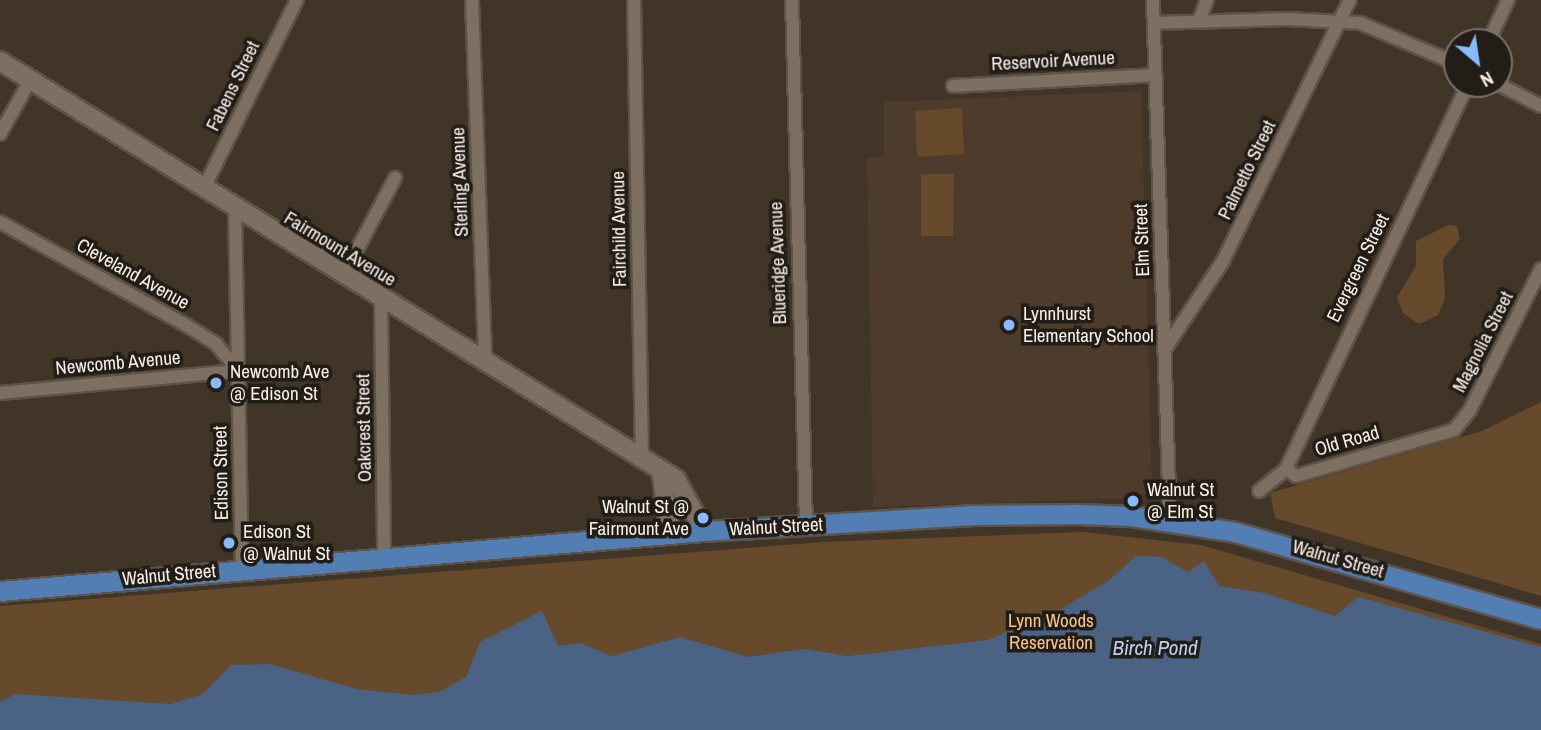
<!DOCTYPE html>
<style>
body{margin:0}
#map{position:relative;width:1541px;height:730px;overflow:hidden;background:#413528;font-family:"Archivo Narrow",sans-serif}
div>[style]{position:absolute}
[style*='--x']{left:calc(var(--x)*1px);top:calc(var(--y)*1px);width:calc(var(--w)*1px);rotate:calc(var(--a)*1deg)}
.built>*{inset:0;background:#4d3c2b}
.green>*{inset:0;background:#664a2b}
.water>*{inset:0;background:#4a6283}
.roads{filter:drop-shadow(2px 0 #5d5349) drop-shadow(-2px 0 #5d5349) drop-shadow(0 2px #5d5349) drop-shadow(0 -2px #5d5349)}
.street>*{height:12px;margin:-6px;padding:0 6px;transform-origin:6px;border-radius:6px;background:#7d6f61}
.secondary>*{height:18px;margin:-9px;padding:0 9px;transform-origin:9px;border-radius:9px;background:#7d6f61}
.primary>*{height:19px;margin:-9.5px;padding:0 9.5px;transform-origin:9.5px;border-radius:9.5px;background:#527eb4}
.dots>*{width:19px;height:19px;translate:-50% -50%;box-sizing:border-box;border:4px solid #231d18;border-radius:50%}
span{translate:-50% -50%;white-space:nowrap;text-align:center;line-height:1.15;-webkit-text-stroke:7px #231d18;paint-order:stroke}
.street-label{font-size:19px;color:#f7efe7}
.poi-label{font-size:19px;color:#f7efe7}
.left{translate:0 -50%;text-align:left}
.right{translate:-100% -50%;text-align:right}
.park-label{font-size:19px;color:#f7c48f}
.water-label{font-size:21px;color:#b9d2f4;font-style:italic}
.north{position:absolute;left:1443px;top:28px;width:70px;height:70px;box-sizing:border-box;background:#231d18;border:2px solid #78716b;border-radius:50%;rotate:151deg;font-size:19px;font-weight:700;line-height:28px;text-align:center;color:#f7efe7}
.north::after{content:'';display:block;margin:auto;width:24px;height:32px;background:#88bafc;clip-path:polygon(50% 0,100% 100%,50% 72%,0 100%)}
</style>
<div id="map">
<div class="built">
<i style="clip-path:polygon(1141px 91px,1152px 491px,1132px 498px,873px 507px,867px 158px,884px 157px,884px 102px)"></i>
</div>
<div class="green">
<i style="clip-path:polygon(962px 108px,964px 154px,917px 157px,915px 111px)"></i>
<i style="clip-path:polygon(921px 174px,954px 174px,953px 236px,921px 236px)"></i>
<i style="clip-path:polygon(1448px 225px,1457px 226px,1460px 239px,1443px 259px,1445px 298px,1438px 315px,1419px 324px,1403px 313px,1397px 297px,1416px 266px,1416px 241px)"></i>
<i style="clip-path:polygon(1541px 402px,1541px 596px,1275px 518px,1270px 493px,1482px 431px)"></i>
<i style="clip-path:polygon(1083px 532px,1201px 545px,1541px 644px,1541px 730px,0 730px,0 606px,824px 542px)"></i>
</div>
<div class="water">
<i style="clip-path:polygon(1136px 556px,1162px 557px,1188px 572px,1204px 561px,1219px 586px,1264px 593px,1335px 616px,1358px 597px,1541px 647px,1541px 730px,0 730px,0 702px,15px 694px,171px 704px,203px 694px,231px 665px,269px 664px,357px 689px,413px 695px,439px 692px,466px 677px,480px 642px,542px 611px,558px 646px,580px 643px,612px 656px,680px 637px,748px 657px,805px 649px,848px 656px,988px 640px,1058px 611px,1108px 581px)"></i>
</div>
<div class="roads">
<div class="street">
<i style="--x:472;--y:0;--w:363;--a:87.9"></i>
<i style="--x:634;--y:0;--w:458;--a:89"></i>
<i style="--x:792;--y:0;--w:525;--a:88.47"></i>
<i style="--x:1153;--y:0;--w:521;--a:88.13"></i>
<i style="--x:1199;--y:21;--w:22;--a:-69"></i>
<i style="--x:1154;--y:23;--w:133;--a:-1.7"></i>
<i style="--x:1287;--y:19;--w:73;--a:3.1"></i>
<i style="--x:1360;--y:23;--w:105;--a:22.9"></i>
<i style="--x:1488;--y:42;--w:47;--a:-64.5"></i>
<i style="--x:1498;--y:84;--w:48;--a:27.1"></i>
<i style="--x:953;--y:86;--w:203;--a:-3.1"></i>
<i style="--x:0;--y:134;--w:63;--a:-60.6"></i>
<i style="--x:203;--y:190;--w:212;--a:-63.7"></i>
<i style="--x:235;--y:209;--w:360;--a:88.9"></i>
<i style="--x:0;--y:222;--w:213;--a:29"></i>
<i style="--x:186;--y:325;--w:36;--a:32"></i>
<i style="--x:216;--y:344;--w:35;--a:50"></i>
<i style="--x:343;--y:276;--w:111;--a:-62"></i>
<i style="--x:381;--y:299;--w:258;--a:89.3"></i>
<i style="--x:1165;--y:349;--w:105;--a:-56.6"></i>
<i style="--x:1223;--y:261;--w:290;--a:-64.1"></i>
<i style="--x:0;--y:393;--w:240;--a:-5.3"></i>
<i style="--x:1286;--y:469;--w:426;--a:-64.7"></i>
<i style="--x:1259;--y:491;--w:35;--a:-39"></i>
<i style="--x:1286;--y:469;--w:12;--a:35"></i>
<i style="--x:1296;--y:476;--w:165;--a:-16.2"></i>
<i style="--x:1454;--y:430;--w:26;--a:-51"></i>
<i style="--x:1470;--y:410;--w:158;--a:-63.3"></i>
</div>
<div class="secondary">
<i style="--x:0;--y:61;--w:795;--a:31.73"></i>
<i style="--x:676;--y:479;--w:59;--a:61.7"></i>
<i style="--x:661;--y:470;--w:64;--a:81.9"></i>
</div>
<div class="primary">
<i style="--x:0;--y:591;--w:707;--a:-4.87"></i>
<i style="--x:704;--y:531;--w:266;--a:-3.4"></i>
<i style="--x:970;--y:515;--w:108;--a:-0.5"></i>
<i style="--x:1078;--y:514;--w:53;--a:2.2"></i>
<i style="--x:1131;--y:516;--w:105;--a:8.7"></i>
<i style="--x:1235;--y:532;--w:318;--a:15.9"></i>
</div>
</div>
<div class="dots">
<i style="left:1009px;top:325px;background:#88bafc"></i>
<i style="left:216px;top:383px;background:#88bafc"></i>
<i style="left:1133px;top:501px;background:#88bafc"></i>
<i style="left:703px;top:518px;background:#88bafc"></i>
<i style="left:229px;top:543px;background:#88bafc"></i>
</div>
<div class="street-label">
<span style="left:1053px;top:61px;rotate:-3deg">Reservoir Avenue</span>
<span style="left:233px;top:86px;rotate:-64deg">Fabens Street</span>
<span style="left:1247px;top:170px;rotate:-64deg">Palmetto Street</span>
<span style="left:460px;top:182px;rotate:-92deg">Sterling Avenue</span>
<span style="left:619px;top:229px;rotate:-91deg">Fairchild Avenue</span>
<span style="left:1142px;top:240px;rotate:-92deg">Elm Street</span>
<span style="left:340px;top:249px;rotate:31deg">Fairmount Avenue</span>
<span style="left:778px;top:263px;rotate:-92deg">Blueridge Avenue</span>
<span style="left:1358px;top:268px;rotate:-64deg">Evergreen Street</span>
<span style="left:133px;top:274px;rotate:29deg">Cleveland Avenue</span>
<span style="left:1483px;top:342px;rotate:-63deg">Magnolia Street</span>
<span style="left:118px;top:363px;rotate:-5deg">Newcomb Avenue</span>
<span style="left:364px;top:428px;rotate:-91deg">Oakcrest Street</span>
<span style="left:1347px;top:441px;rotate:-16deg">Old Road</span>
<span style="left:221px;top:473px;rotate:-91deg">Edison Street</span>
<span style="left:776px;top:527px;rotate:-3deg">Walnut Street</span>
<span style="left:1338px;top:559px;rotate:16deg">Walnut Street</span>
<span style="left:169px;top:575px;rotate:-5deg">Walnut Street</span>
</div>
<div class="poi-label">
<span class="left" style="left:1023px;top:325px">Lynnhurst<br>Elementary School</span>
<span class="left" style="left:230px;top:383px">Newcomb Ave<br>@ Edison St</span>
<span class="left" style="left:1147px;top:501px">Walnut St<br>@ Elm St</span>
<span class="right" style="left:689px;top:518px">Walnut St @<br>Fairmount Ave</span>
<span class="left" style="left:243px;top:543px">Edison St<br>@ Walnut St</span>
</div>
<div class="park-label">
<span style="left:1051px;top:632px">Lynn Woods<br>Reservation</span>
</div>
<div class="water-label">
<span style="left:1155px;top:648px">Birch Pond</span>
</div>
<div class="north">N</div>
</div>
